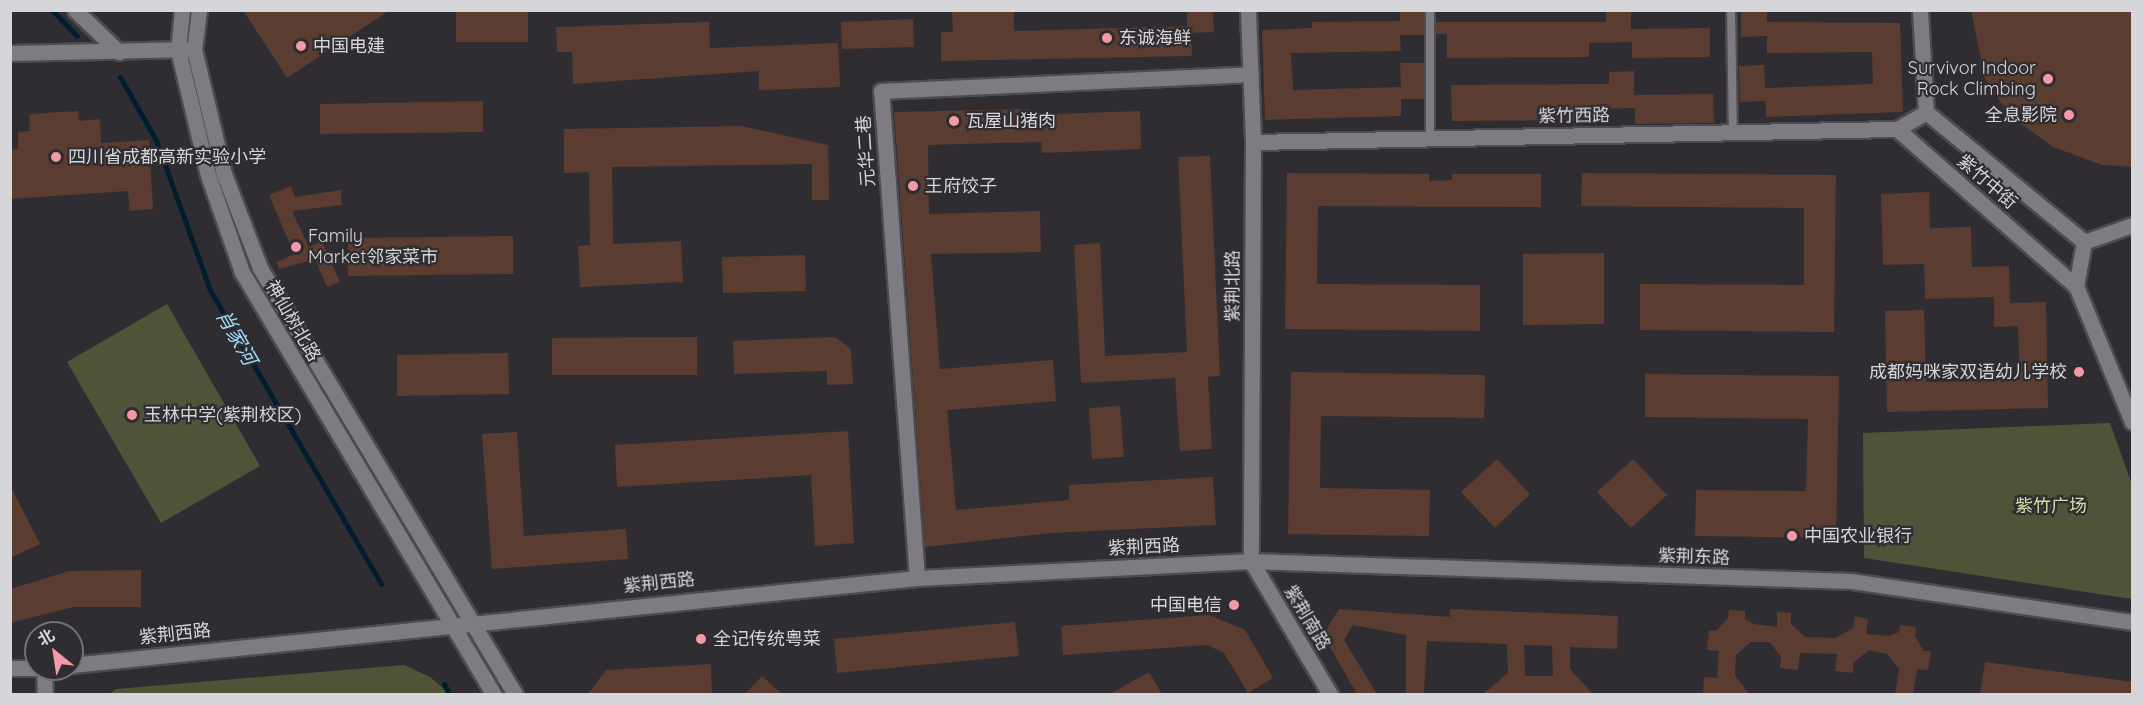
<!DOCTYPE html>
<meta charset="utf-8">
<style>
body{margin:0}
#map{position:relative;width:2143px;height:705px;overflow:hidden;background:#2f2d32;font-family:Quicksand,"Noto Sans SC",sans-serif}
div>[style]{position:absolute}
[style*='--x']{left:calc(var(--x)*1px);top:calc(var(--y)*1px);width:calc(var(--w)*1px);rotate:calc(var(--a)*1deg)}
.green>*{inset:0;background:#4f5439}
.stream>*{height:5px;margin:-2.5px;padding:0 2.5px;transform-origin:2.5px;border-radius:2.5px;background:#001e2e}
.building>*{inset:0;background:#5a3c30}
.roads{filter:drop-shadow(2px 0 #4c4b4f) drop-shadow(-2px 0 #4c4b4f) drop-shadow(0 2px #4c4b4f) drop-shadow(0 -2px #4c4b4f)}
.lane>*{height:8px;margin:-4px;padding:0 4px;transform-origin:4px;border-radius:4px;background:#7e7c82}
.street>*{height:15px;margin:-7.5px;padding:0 7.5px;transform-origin:7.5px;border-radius:7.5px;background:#7e7c82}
.secondary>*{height:15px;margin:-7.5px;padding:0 7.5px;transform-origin:7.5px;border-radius:7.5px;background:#7e7c82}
.dots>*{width:16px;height:16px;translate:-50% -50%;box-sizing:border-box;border:3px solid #2f2d32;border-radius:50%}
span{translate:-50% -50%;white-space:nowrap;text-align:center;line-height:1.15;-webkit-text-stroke:4.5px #2f2d32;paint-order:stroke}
.poi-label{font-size:18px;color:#d6d5d9}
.left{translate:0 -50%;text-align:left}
.right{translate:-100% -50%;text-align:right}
.street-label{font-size:18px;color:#d6d5d9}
.park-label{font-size:18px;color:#d1dda3}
.water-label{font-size:20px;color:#a0dbfd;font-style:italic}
.frame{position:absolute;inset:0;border:12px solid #d6d5d9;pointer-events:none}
.north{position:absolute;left:24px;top:621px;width:60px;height:60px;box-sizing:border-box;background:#2f2d32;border:2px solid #727075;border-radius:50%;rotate:330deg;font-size:16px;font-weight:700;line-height:24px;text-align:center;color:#d6d5d9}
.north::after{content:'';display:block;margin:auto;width:21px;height:27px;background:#f49aa6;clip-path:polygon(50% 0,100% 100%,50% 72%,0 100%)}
</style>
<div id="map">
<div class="green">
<i style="clip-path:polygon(167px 304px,260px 466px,161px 523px,67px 362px)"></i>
<i style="clip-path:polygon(2110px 423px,2132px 485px,2132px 599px,1864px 558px,1863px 433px)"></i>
<i style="clip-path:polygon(404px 665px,430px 677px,450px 694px,110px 694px,116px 689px)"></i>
</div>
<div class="stream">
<i style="--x:52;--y:10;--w:36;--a:46"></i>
<i style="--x:120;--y:77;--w:73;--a:60.3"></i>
<i style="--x:156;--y:140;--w:159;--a:70.2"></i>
<i style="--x:210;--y:290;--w:340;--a:59.8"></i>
<i style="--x:444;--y:684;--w:11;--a:63"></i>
</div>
<div class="building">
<i style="clip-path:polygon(243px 10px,390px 10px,287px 78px)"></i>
<i style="clip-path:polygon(456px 10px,528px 10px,528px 42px,456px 42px)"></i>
<i style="clip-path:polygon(952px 10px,1014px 10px,1014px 31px,1187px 26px,1187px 10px,1213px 10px,1214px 32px,1191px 33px,1192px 56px,941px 61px,941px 32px,953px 32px)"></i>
<i style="clip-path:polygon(1400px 10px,1424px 10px,1424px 35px,1400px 35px,1401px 51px,1291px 53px,1293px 90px,1401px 87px,1400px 63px,1424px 63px,1424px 99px,1401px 99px,1401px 116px,1265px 120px,1262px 30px,1312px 28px,1312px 22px,1400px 21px)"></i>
<i style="clip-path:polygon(1606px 10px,1631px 10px,1631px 29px,1710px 28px,1710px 57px,1632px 58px,1632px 42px,1589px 43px,1589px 57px,1447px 58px,1447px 34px,1436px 34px,1436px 22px,1606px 22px)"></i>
<i style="clip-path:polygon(1741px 10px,1767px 10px,1767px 22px,1900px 23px,1903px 112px,1766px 117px,1766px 101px,1740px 102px,1739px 66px,1764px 65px,1765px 88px,1873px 84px,1872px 52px,1767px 53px,1767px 36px,1741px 37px)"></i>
<i style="clip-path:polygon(1971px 10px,2133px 10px,2133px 167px,2102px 165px,2053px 147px,2009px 115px,1985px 79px)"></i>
<i style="clip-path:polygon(913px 19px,914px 47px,842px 49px,841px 22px)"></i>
<i style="clip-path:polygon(709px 22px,710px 48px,838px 43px,840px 87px,759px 90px,759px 71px,573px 84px,572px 52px,557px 52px,556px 27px)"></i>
<i style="clip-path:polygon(1634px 71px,1634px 95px,1713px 94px,1714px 123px,1635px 124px,1635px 108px,1594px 109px,1594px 120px,1452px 121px,1451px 85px,1609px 84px,1609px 72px)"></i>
<i style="clip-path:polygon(483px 101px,483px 132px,320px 134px,320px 104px)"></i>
<i style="clip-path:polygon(1028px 109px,1028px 115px,1140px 111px,1141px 149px,1042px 153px,1041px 142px,928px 145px,929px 214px,1040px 211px,1041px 252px,931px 254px,940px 369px,1053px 360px,1056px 401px,947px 410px,956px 510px,1069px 500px,1069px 485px,1213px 477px,1216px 525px,1050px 533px,925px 547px,894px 112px)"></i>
<i style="clip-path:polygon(78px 111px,79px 121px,100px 119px,101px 143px,149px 140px,153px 209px,130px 211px,128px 191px,10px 199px,10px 150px,18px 149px,18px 132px,30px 131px,29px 114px)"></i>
<i style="clip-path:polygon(741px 126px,828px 145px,829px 200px,812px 200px,812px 164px,612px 167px,613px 244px,681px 241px,683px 282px,580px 287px,578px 246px,590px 245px,589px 172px,564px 173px,564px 129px)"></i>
<i style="clip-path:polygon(1210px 156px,1220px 376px,1208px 377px,1212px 449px,1180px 451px,1175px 378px,1081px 383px,1074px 245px,1100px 243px,1105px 356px,1187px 352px,1178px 157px)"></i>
<i style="clip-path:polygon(1287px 173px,1429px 174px,1429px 181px,1452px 180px,1452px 174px,1541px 174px,1541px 207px,1318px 206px,1317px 284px,1480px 285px,1480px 331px,1285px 329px)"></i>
<i style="clip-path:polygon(1582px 173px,1836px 175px,1834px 332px,1640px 330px,1640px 284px,1804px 285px,1804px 208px,1581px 206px)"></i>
<i style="clip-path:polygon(291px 186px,295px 197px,341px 190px,342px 205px,292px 211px,309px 247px,322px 241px,340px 282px,327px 287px,315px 259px,279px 269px,277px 262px,294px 254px,269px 195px)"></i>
<i style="clip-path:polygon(1929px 192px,1930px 228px,1971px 227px,1972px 267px,2009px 266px,2010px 303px,2046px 302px,2048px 408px,1887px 412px,1885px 311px,1924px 310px,1926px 382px,2020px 380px,2018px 326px,1994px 327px,1994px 297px,1925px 299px,1924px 264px,1883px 265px,1881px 194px)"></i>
<i style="clip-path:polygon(513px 236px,513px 274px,348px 276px,348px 238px)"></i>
<i style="clip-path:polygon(1604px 253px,1604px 324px,1523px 325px,1523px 254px)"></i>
<i style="clip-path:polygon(805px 255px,806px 291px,723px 293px,722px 257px)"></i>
<i style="clip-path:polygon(697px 337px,697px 375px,552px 375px,552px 338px)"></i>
<i style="clip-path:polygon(835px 337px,851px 349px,853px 384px,827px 385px,827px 371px,734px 374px,733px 341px)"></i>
<i style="clip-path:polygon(508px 353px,509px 394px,397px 396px,397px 355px)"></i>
<i style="clip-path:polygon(1291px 372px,1485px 375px,1484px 418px,1321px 416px,1320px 488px,1430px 490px,1429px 536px,1288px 534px)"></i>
<i style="clip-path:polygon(1645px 374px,1839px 376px,1836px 538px,1695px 536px,1696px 490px,1806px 491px,1808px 419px,1645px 417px)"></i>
<i style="clip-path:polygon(1120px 406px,1124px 457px,1092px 459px,1089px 408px)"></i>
<i style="clip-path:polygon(848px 431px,854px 543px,815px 546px,811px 475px,617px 487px,615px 445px)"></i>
<i style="clip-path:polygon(517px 432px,524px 536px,626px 529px,628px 559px,492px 569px,482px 434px)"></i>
<i style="clip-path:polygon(1497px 459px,1530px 494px,1495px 528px,1461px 492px)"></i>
<i style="clip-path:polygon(1633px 459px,1667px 495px,1631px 528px,1597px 492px)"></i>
<i style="clip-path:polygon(10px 485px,40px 544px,10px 558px)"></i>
<i style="clip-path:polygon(141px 570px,141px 607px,73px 607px,10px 623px,10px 589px,69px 571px)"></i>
<i style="clip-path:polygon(evenodd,1339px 609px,1450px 617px,1450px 609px,1618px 616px,1617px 649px,1570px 647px,1570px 669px,1593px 694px,1483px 694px,1508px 673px,1507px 644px,1427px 641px,1424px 694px,1406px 694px,1406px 635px,1353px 625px,1344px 640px,1377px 694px,1357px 694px,1323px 635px,1339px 609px,1524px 645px,1552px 646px,1553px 676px,1525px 676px,1524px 645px)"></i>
<i style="clip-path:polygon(1729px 610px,1745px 611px,1745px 619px,1754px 624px,1777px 627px,1777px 612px,1791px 613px,1791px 624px,1805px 637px,1835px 638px,1853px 628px,1855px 616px,1868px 619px,1866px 634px,1889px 636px,1899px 632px,1900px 625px,1916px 627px,1915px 636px,1924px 651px,1931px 651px,1928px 670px,1917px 669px,1913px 694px,1895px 694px,1899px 669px,1887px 654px,1869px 650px,1854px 662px,1853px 673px,1835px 671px,1837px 654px,1800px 653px,1798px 670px,1780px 668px,1781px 657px,1770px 642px,1751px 642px,1736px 655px,1735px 675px,1749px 694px,1703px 694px,1704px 677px,1717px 678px,1719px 651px,1707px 650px,1709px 630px,1716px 631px,1728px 618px)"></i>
<i style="clip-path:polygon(1209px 615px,1245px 630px,1273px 678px,1248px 693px,1224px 653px,1207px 645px,1063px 655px,1061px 626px)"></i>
<i style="clip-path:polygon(1015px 622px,1019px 656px,837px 673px,834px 639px)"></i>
<i style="clip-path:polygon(1985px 662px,2133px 682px,2133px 694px,1980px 694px)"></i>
<i style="clip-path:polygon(711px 664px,712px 694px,588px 694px,606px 670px)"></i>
<i style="clip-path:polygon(1149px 672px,1162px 694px,1110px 694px)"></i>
<i style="clip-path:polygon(762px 676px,782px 694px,745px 694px)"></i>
</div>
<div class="roads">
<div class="lane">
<i style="--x:1430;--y:10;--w:129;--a:90"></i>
<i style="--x:1731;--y:10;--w:123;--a:89.1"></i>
</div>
<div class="street">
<i style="--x:75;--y:10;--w:61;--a:43.7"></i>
<i style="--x:1248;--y:10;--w:132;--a:87.8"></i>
<i style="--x:1253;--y:142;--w:419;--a:90.3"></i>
<i style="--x:1251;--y:561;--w:155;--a:59.3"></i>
<i style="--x:10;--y:53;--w:181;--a:-1.3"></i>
<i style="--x:1926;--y:112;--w:205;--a:39.4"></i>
<i style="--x:1897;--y:129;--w:238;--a:41.3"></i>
<i style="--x:2076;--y:286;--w:147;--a:67.6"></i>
<i style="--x:1253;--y:142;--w:644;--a:-1.16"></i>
<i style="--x:1897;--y:129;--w:34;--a:-30"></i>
<i style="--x:1926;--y:112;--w:102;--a:-93.4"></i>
<i style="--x:2084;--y:242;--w:51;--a:-19.5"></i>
<i style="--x:2076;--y:286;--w:45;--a:-79.7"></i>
<i style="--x:917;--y:578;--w:488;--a:-94.2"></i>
<i style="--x:881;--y:91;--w:370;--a:-2.6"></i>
<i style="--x:44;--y:669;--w:25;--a:88"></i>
</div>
<div class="secondary">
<i style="--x:182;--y:10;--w:40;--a:95.7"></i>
<i style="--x:178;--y:50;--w:129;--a:76.5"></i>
<i style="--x:208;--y:175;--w:103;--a:70.7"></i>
<i style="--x:242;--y:272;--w:492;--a:59.2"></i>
<i style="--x:199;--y:10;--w:39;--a:97"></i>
<i style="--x:194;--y:49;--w:129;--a:76.5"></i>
<i style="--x:224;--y:174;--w:101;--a:69"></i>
<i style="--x:260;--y:268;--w:496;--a:59.1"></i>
<i style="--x:72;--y:665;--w:849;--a:-5.88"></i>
<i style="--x:917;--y:578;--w:334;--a:-2.9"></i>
<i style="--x:1251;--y:561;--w:600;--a:1.91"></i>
<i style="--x:1851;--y:581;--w:284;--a:8.3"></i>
<i style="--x:10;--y:668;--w:26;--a:0"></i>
</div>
</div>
<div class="dots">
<i style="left:1107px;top:38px;background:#f49aa6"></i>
<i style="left:301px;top:46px;background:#f49aa6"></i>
<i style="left:2048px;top:79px;background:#f49aa6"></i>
<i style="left:2069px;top:115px;background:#f49aa6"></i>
<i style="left:954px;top:121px;background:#f49aa6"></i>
<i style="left:56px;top:157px;background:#f49aa6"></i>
<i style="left:913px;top:186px;background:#f49aa6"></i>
<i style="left:296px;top:247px;background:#f49aa6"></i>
<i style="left:2079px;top:372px;background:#f49aa6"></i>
<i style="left:132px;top:415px;background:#f49aa6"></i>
<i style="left:1792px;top:536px;background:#f49aa6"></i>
<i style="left:1234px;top:605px;background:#f49aa6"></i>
<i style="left:701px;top:639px;background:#f49aa6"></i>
</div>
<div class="poi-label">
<span class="left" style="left:1119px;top:38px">东诚海鲜</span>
<span class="left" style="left:313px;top:46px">中国电建</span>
<span class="right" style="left:2036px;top:79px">Survivor Indoor<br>Rock Climbing</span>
<span class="right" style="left:2057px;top:115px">全息影院</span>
<span class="left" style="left:966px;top:121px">瓦屋山猪肉</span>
<span class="left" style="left:68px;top:157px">四川省成都高新实验小学</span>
<span class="left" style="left:925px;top:186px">王府饺子</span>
<span class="left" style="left:308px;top:247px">Family<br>Market邻家菜市</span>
<span class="right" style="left:2067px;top:372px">成都妈咪家双语幼儿学校</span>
<span class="left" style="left:144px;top:415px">玉林中学(紫荆校区)</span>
<span class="left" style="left:1804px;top:536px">中国农业银行</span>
<span class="right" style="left:1222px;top:605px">中国电信</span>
<span class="left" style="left:713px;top:639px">全记传统粤菜</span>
</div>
<div class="street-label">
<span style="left:1574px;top:116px;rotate:-1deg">紫竹西路</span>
<span style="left:866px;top:151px;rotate:-94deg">元华二巷</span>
<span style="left:1987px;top:182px;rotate:41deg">紫竹中街</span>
<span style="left:1233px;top:286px;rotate:-90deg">紫荆北路</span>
<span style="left:293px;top:321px;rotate:60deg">神仙树北路</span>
<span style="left:1144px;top:547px;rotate:-3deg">紫荆西路</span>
<span style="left:1694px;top:557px;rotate:2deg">紫荆东路</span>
<span style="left:659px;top:583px;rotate:-6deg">紫荆西路</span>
<span style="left:1307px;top:618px;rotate:59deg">紫荆南路</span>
<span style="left:175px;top:634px;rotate:-6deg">紫荆西路</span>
</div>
<div class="park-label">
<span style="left:2051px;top:506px">紫竹广场</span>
</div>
<div class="water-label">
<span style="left:237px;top:337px;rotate:60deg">肖家河</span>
</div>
<div class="frame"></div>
<div class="north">北</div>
</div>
